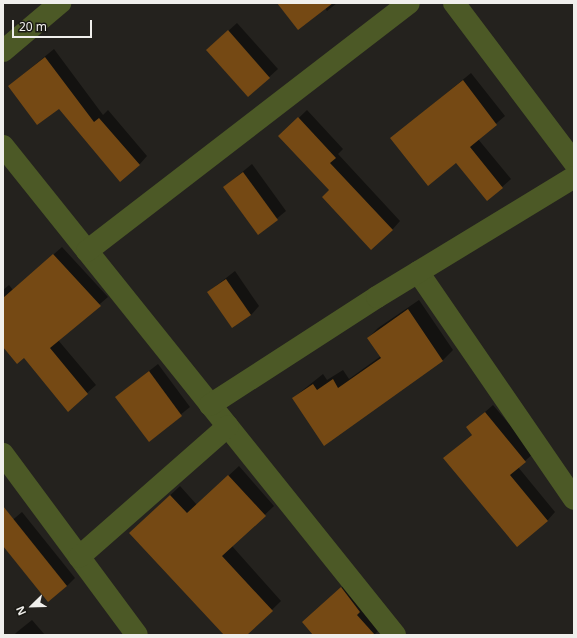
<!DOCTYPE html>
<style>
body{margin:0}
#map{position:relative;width:577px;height:638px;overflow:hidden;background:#24221e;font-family:"Noto Sans",sans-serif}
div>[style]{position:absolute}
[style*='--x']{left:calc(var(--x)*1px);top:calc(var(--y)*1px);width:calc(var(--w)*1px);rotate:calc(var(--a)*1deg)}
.shadow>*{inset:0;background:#0007}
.building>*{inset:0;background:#754914}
.minor>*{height:22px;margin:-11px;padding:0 11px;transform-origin:11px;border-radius:11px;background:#4c5926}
span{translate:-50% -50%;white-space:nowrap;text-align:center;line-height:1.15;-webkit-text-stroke:3px #1a1914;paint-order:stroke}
.frame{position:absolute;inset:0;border:4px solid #f0efec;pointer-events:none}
.north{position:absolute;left:12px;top:586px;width:40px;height:40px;-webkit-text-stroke:3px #1a1914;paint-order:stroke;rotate:247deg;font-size:11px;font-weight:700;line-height:16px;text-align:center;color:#f0efec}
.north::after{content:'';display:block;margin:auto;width:14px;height:18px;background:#f0efec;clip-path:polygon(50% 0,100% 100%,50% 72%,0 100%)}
.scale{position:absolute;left:12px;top:20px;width:80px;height:18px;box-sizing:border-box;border:2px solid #f0efec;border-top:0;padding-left:5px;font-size:12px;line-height:14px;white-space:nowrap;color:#f0efec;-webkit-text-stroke:3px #1a1914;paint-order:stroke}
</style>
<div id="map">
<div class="shadow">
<i style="clip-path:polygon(278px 3px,337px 3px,327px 11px,325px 8px)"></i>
<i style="clip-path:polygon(237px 23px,278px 69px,248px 96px,216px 42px)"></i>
<i style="clip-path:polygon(54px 49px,103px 115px,108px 110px,147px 156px,139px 165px,59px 107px,9px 86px)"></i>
<i style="clip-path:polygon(471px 73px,505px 116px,478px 139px,511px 179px,487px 200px,456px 162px,392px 138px)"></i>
<i style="clip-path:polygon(307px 110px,343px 149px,338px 154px,400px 221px,392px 230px,330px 190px,280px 136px)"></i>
<i style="clip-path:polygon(252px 164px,286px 211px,258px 234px,224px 187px)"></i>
<i style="clip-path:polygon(62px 247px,108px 297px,58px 340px,96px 385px,68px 410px,24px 357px,3px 345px,3px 290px,9px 285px,13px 290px)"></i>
<i style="clip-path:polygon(235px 271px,259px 306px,251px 315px,208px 292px)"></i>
<i style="clip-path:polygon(419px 300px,453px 350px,443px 360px,324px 444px,293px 398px,323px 374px,327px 380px,343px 370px,349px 379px,381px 356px,368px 338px,378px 328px)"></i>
<i style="clip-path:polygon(158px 364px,190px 407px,149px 440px,116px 397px)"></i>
<i style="clip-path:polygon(493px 405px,534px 453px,518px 467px,555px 512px,547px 521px,444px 458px,473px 434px,468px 427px)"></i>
<i style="clip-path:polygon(239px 466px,274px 506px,232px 546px,281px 601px,246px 635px,226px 635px,130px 533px,180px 486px,197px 505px)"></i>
<i style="clip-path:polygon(22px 512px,75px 578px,67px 586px,3px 544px,3px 528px)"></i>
<i style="clip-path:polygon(350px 580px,383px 626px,374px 635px,315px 635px,312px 614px)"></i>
<i style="clip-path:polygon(32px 620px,45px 635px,14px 635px,17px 632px)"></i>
</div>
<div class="building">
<i style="clip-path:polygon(277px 3px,333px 3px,298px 30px)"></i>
<i style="clip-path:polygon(228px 30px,270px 78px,248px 97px,206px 50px)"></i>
<i style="clip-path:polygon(45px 57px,94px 122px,99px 118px,140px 165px,120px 182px,59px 109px,37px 125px,8px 86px)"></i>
<i style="clip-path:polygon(463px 80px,497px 125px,470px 147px,503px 188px,487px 201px,456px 163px,428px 186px,390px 138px)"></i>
<i style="clip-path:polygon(298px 117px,336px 158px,330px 163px,393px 230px,371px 250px,322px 197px,329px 190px,278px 136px)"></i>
<i style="clip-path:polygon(243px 172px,278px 220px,258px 235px,223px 187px)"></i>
<i style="clip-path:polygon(53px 254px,101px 306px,50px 348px,88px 394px,68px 412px,24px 358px,17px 364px,3px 347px,3px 298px)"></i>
<i style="clip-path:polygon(226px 279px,251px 315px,232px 328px,207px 292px)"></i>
<i style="clip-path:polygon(408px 309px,443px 361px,324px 446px,292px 398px,313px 384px,317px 390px,333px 379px,338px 388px,381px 358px,367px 338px)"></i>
<i style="clip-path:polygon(149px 371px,182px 416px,149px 442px,115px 397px)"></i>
<i style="clip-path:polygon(485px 412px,526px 462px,510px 475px,548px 521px,517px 547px,443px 458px,472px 435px,466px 427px)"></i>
<i style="clip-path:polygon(228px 475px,266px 516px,222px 556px,273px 611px,247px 635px,224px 635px,129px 533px,170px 495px,187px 513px)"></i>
<i style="clip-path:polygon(3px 506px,67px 586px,48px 602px,3px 546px)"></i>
<i style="clip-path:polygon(341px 587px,360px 612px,357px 615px,375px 635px,313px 635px,302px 622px)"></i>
</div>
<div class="minor">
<i style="--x:454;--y:3;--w:199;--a:53"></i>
<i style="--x:3;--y:51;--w:75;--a:-40.1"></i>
<i style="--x:3;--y:146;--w:627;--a:51.28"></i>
<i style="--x:87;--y:251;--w:406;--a:-37.6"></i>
<i style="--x:418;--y:272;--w:275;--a:55.5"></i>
<i style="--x:210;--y:405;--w:199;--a:-32.9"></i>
<i style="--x:377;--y:297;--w:231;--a:-31.3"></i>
<i style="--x:3;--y:454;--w:225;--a:53.5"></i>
<i style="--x:79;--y:557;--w:198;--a:-41.3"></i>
</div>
<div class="frame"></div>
<div class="north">N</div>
<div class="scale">20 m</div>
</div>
